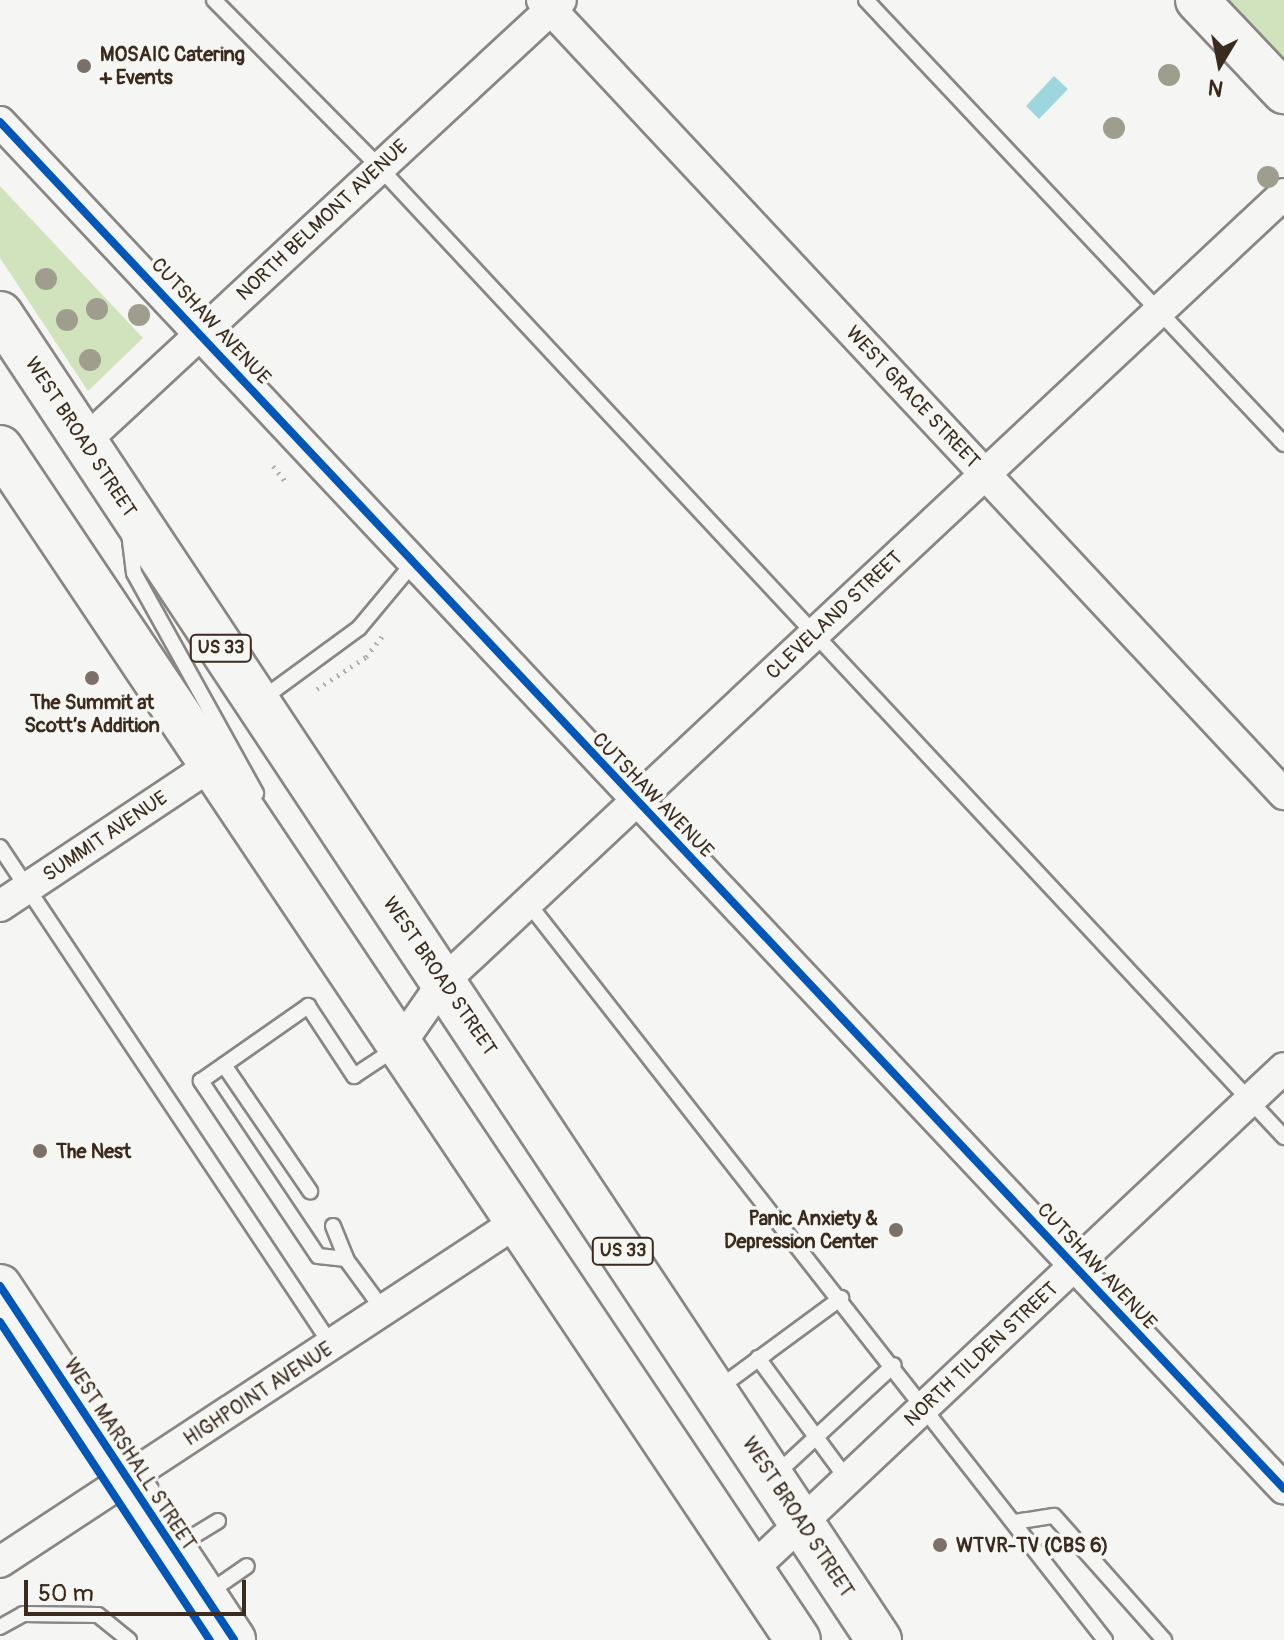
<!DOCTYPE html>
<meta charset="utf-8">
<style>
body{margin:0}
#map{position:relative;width:1284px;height:1640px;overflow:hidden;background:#f5f5f3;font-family:Pangolin,sans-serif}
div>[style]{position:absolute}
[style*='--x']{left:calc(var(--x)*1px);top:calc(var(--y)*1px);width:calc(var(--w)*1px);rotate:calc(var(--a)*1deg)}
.green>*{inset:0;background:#d1e3bc}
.water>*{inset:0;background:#9ed6de}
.path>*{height:5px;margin-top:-2.5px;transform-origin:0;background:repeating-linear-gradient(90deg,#b2b0ae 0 2px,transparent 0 8px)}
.roads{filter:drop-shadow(2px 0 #8a8683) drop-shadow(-2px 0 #8a8683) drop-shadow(0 2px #8a8683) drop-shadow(0 -2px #8a8683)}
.lane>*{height:14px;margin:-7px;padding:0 7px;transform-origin:7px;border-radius:7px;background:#f5f5f3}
.street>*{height:30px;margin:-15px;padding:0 15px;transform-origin:15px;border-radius:15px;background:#f5f5f3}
.secondary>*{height:42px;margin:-21px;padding:0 21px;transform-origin:21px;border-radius:21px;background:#f5f5f3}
.primary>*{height:44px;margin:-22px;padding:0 22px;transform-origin:22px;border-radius:22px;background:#f5f5f3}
.cycleway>*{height:8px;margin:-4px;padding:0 4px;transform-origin:4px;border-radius:4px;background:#0057b8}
.trees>*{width:22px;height:22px;margin:-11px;border-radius:50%;background:#9f9d8d}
.dots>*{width:22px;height:22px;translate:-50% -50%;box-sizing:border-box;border:4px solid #f6f6f2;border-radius:50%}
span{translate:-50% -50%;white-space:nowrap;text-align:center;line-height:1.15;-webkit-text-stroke:7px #f6f6f2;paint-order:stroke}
.shield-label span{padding:2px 6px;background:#f6f6f2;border:2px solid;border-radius:6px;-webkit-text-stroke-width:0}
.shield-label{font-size:18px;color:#3b2a1e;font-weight:700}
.poi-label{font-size:20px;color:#3b2a1e;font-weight:700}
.left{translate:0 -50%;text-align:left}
.right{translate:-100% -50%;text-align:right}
.street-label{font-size:20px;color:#3b2a1e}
.north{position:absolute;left:1180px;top:24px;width:80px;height:80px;-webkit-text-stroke:6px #f6f6f2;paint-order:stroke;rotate:190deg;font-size:22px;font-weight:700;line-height:32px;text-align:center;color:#3b2a1e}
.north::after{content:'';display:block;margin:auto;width:28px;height:36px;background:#3b2a1e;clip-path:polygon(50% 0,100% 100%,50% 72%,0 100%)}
.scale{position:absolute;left:24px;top:1580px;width:222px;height:36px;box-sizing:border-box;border:4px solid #3b2a1e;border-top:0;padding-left:10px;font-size:24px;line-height:28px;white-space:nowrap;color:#3b2a1e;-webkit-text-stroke:6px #f6f6f2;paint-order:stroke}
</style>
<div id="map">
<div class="green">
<i style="clip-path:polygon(1228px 0,1284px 0,1284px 59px)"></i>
<i style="clip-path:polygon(0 186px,143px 338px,88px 391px,0 258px)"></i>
</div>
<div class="water">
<i style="clip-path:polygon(1054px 76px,1068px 89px,1039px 119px,1026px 106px)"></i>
</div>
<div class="path">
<i style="--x:273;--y:466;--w:22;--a:51"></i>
<i style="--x:317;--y:689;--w:59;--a:-33.1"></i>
<i style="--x:366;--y:657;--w:31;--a:-52"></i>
</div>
<div class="roads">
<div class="lane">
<i style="--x:214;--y:0;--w:235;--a:45.3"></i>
<i style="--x:379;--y:167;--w:1327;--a:46.99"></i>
<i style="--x:866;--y:0;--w:610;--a:46.73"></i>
<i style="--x:129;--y:533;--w:40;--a:82.9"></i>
<i style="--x:134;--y:573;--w:252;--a:61"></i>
<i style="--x:262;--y:699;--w:120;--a:-36.2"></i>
<i style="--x:359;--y:628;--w:86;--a:-50.2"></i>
<i style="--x:0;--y:847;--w:599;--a:56.36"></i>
<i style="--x:528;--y:903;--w:936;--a:51.94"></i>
<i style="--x:224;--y:1065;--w:153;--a:55.7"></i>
<i style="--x:333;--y:1226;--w:35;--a:68"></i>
<i style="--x:384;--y:1311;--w:64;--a:-126.2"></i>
<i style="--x:346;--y:1259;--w:28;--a:-174"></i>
<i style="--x:318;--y:1256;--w:211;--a:-123.8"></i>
<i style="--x:201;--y:1081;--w:131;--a:-35"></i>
<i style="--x:308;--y:1006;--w:84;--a:56.7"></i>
<i style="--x:354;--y:1076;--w:49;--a:-33.4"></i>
<i style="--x:758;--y:1358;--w:150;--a:53.7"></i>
<i style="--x:719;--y:1388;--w:152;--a:-36.4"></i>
<i style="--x:774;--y:1476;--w:163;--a:-42.8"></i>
<i style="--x:1015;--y:1522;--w:39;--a:-9"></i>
<i style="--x:1054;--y:1516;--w:166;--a:48.4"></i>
<i style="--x:177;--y:1546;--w:48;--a:-31.4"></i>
<i style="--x:208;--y:1593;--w:47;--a:-34.7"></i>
<i style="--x:0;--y:1627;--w:26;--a:-29"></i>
<i style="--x:23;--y:1614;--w:75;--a:0.8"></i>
<i style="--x:98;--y:1615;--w:40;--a:39"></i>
</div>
<div class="street">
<i style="--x:542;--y:0;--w:1087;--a:46.94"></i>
<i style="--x:0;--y:122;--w:1875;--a:46.79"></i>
<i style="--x:84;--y:442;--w:650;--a:-42.82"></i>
<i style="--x:0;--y:906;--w:252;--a:-33.7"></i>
<i style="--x:398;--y:1047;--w:80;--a:-55.1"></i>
<i style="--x:444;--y:981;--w:1151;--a:-43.13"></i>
<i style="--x:0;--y:1562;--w:615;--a:-33.33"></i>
<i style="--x:748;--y:1573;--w:736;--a:-43.29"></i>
</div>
<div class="secondary">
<i style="--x:1197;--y:0;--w:127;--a:46.6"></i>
<i style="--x:0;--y:1286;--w:424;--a:56.5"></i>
</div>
<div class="primary">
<i style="--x:0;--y:314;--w:1591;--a:56.46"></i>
<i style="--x:0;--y:448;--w:1434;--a:56.2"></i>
</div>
</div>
<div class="cycleway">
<i style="--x:0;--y:122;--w:1875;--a:46.79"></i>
<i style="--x:0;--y:1286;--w:424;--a:56.5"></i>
<i style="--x:0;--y:1322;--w:381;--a:56.6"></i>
</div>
<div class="trees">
<i style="left:1169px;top:75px"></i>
<i style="left:1114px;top:128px"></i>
<i style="left:1268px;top:177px"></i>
<i style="left:46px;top:279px"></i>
<i style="left:97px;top:309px"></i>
<i style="left:139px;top:315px"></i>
<i style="left:67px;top:320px"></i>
<i style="left:90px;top:360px"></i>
</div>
<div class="dots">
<i style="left:84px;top:66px;background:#7c7169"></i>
<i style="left:92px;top:678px;background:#7c7169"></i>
<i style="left:40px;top:1151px;background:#7c7169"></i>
<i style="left:896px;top:1230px;background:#7c7169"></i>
<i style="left:940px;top:1545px;background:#7c7169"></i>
</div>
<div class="shield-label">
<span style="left:221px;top:648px">US 33</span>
<span style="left:623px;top:1251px">US 33</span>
</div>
<div class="poi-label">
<span class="left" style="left:100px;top:66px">MOSAIC Catering<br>+ Events</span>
<span style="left:92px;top:714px">The Summit at<br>Scott’s Addition</span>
<span class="left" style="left:56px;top:1151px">The Nest</span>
<span class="right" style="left:878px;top:1230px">Panic Anxiety &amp;<br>Depression Center</span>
<span class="left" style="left:956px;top:1545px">WTVR-TV (CBS 6)</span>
</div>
<div class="street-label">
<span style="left:322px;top:220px;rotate:-43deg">NORTH BELMONT AVENUE</span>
<span style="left:211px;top:321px;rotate:47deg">CUTSHAW AVENUE</span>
<span style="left:913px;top:397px;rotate:47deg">WEST GRACE STREET</span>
<span style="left:81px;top:437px;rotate:57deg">WEST BROAD STREET</span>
<span style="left:834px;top:615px;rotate:-43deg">CLEVELAND STREET</span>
<span style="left:653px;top:795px;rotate:46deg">CUTSHAW AVENUE</span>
<span style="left:105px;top:836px;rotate:-34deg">SUMMIT AVENUE</span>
<span style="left:440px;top:976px;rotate:56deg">WEST BROAD STREET</span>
<span style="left:1097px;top:1266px;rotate:47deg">CUTSHAW AVENUE</span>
<span style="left:981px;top:1354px;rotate:-43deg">NORTH TILDEN STREET</span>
<span style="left:258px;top:1394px;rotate:-33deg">HIGHPOINT AVENUE</span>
<span style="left:130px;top:1454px;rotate:57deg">WEST MARSHALL STREET</span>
<span style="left:798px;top:1517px;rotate:57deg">WEST BROAD STREET</span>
</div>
<div class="north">N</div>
<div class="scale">50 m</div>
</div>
